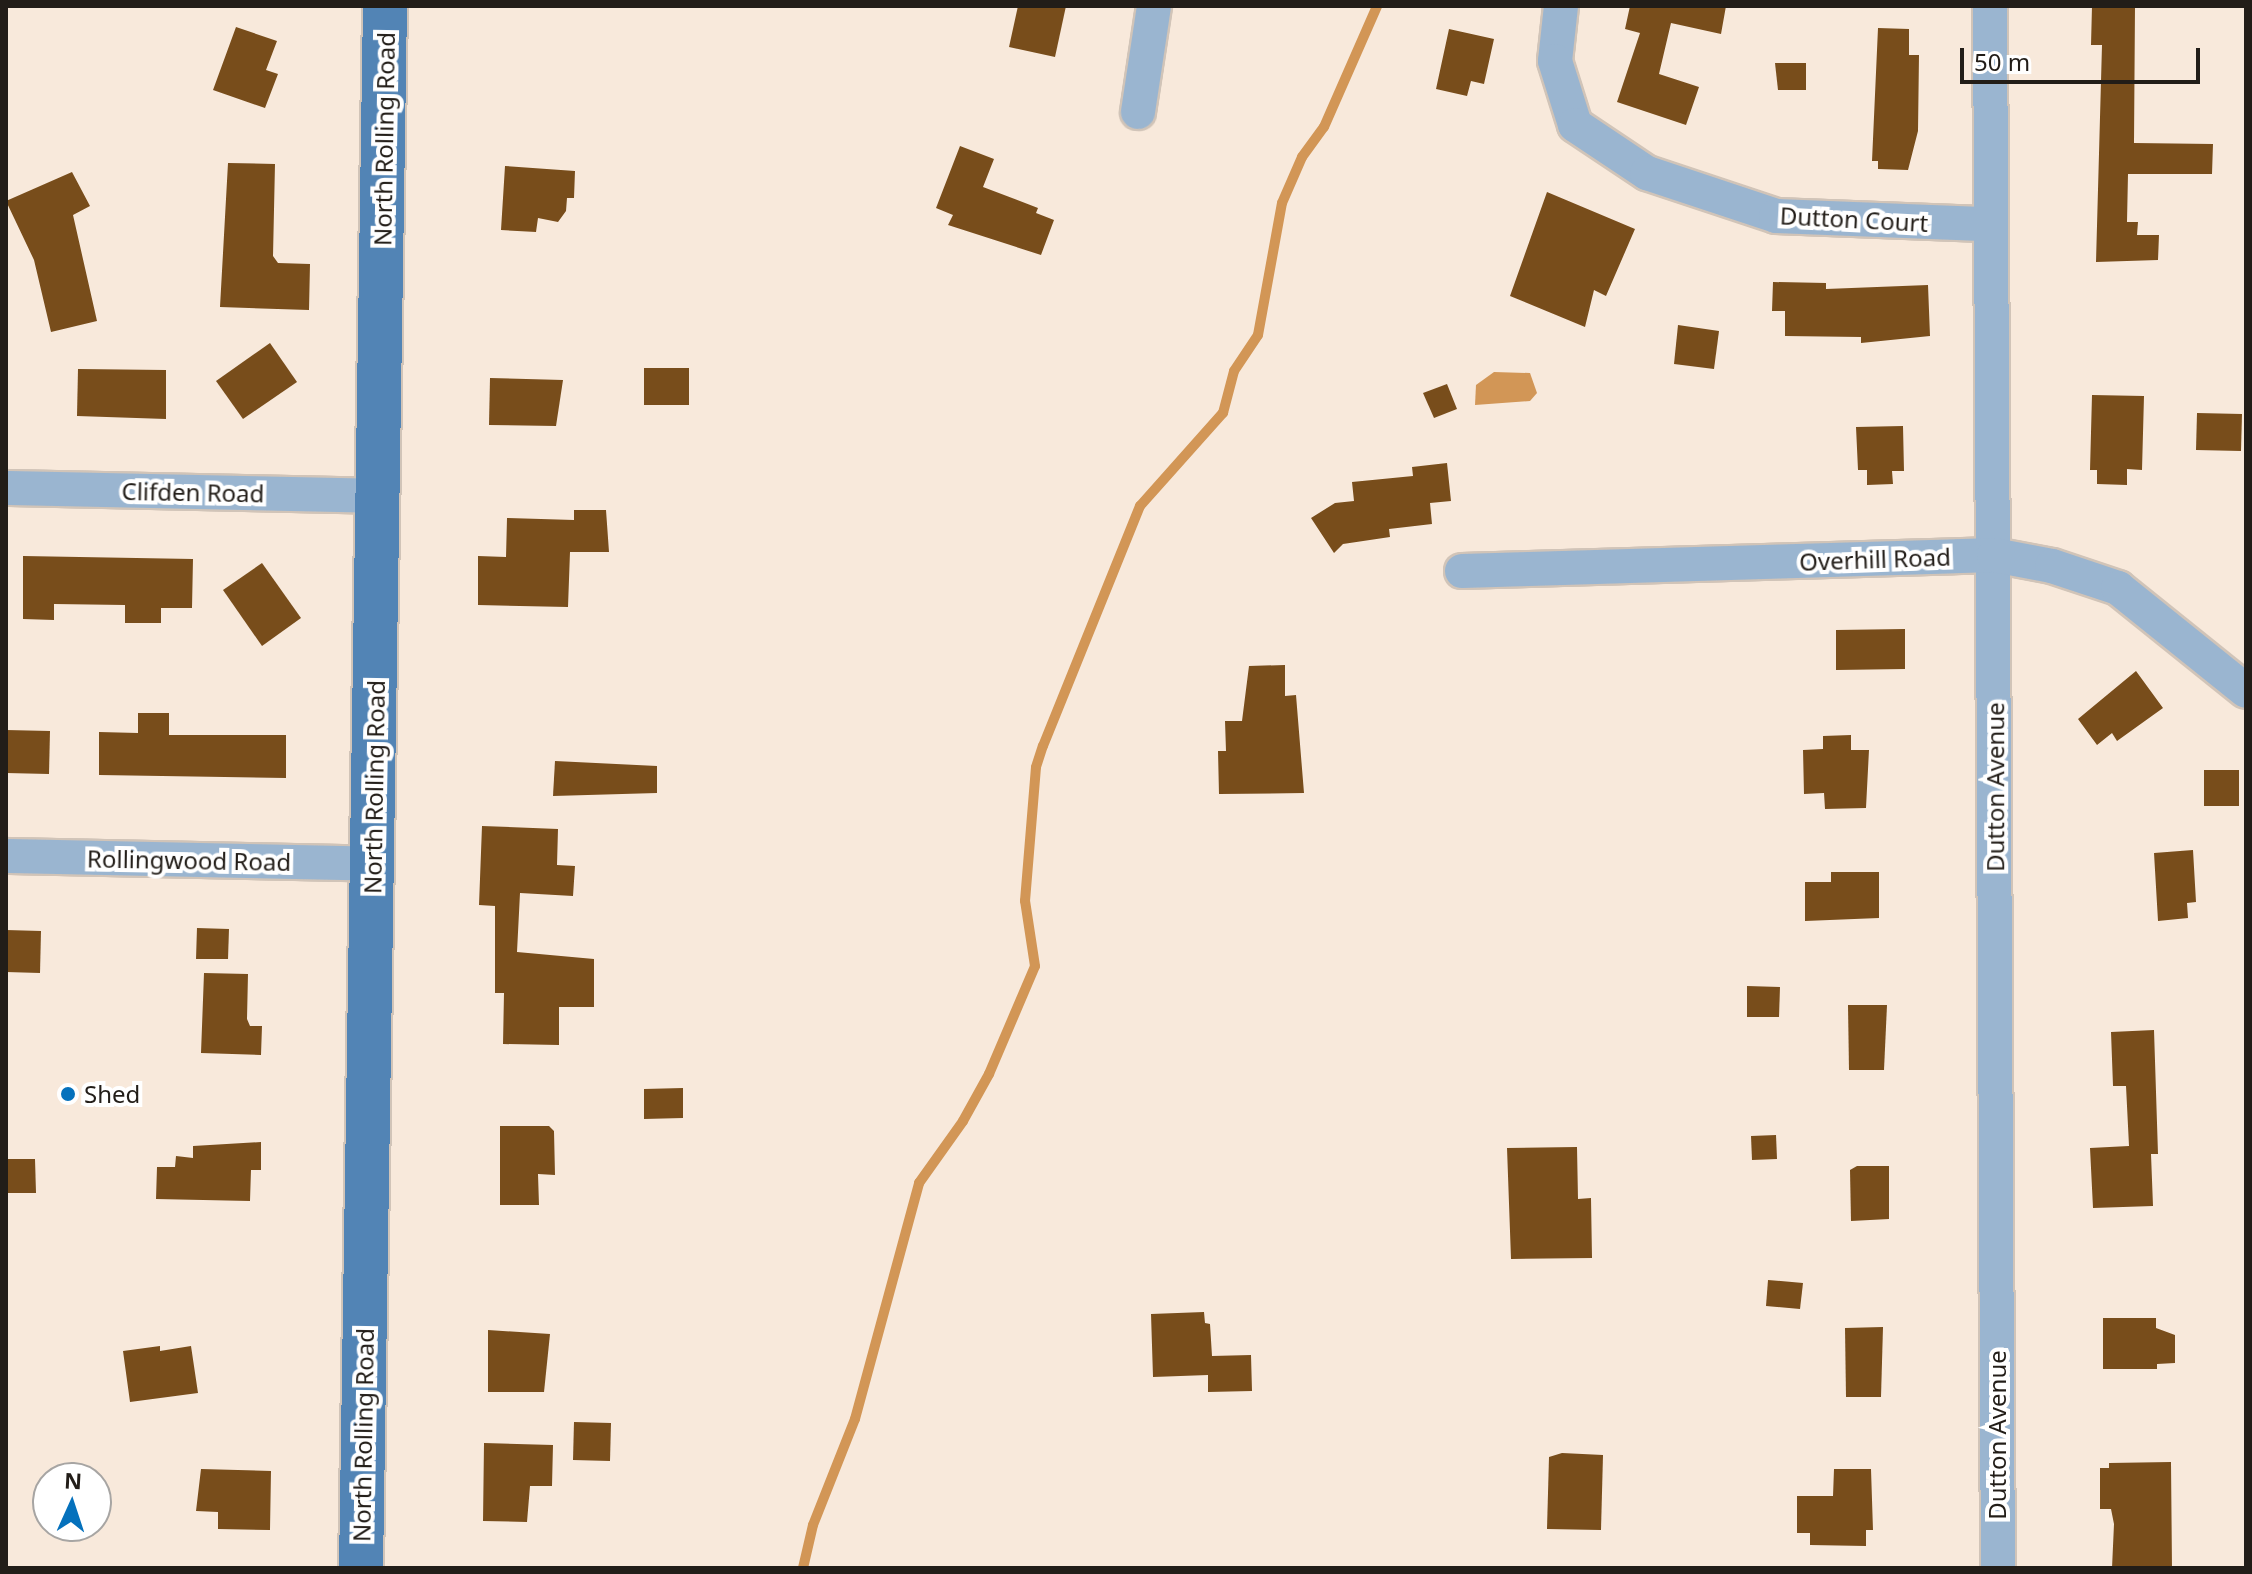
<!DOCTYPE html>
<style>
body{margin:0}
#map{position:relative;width:2252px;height:1574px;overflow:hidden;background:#f8e9db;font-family:"Noto Sans",sans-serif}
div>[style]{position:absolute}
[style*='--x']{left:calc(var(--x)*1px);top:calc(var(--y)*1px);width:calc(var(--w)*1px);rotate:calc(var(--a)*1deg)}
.water>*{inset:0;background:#d29656}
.stream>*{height:10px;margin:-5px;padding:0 5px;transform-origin:5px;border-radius:5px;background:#d29656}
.building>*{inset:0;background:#784d1b}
.roads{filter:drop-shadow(2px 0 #d1c4b8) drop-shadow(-2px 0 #d1c4b8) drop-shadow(0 2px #d1c4b8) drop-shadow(0 -2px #d1c4b8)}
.street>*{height:34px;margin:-17px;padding:0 17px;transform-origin:17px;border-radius:17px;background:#9ab5d0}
.primary>*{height:44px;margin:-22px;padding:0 22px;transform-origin:22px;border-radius:22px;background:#5284b5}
.dots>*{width:22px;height:22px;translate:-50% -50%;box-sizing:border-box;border:4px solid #fff;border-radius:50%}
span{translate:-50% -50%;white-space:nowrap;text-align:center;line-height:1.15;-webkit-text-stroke:8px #fff;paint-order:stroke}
.street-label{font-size:24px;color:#221d18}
.poi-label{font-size:24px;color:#221d18}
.left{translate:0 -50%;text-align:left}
.frame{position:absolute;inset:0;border:8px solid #221d18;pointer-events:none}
.north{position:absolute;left:32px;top:1462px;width:80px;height:80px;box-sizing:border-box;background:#fff;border:2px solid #a7a5a3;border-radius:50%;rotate:3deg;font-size:22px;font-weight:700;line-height:32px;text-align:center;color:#221d18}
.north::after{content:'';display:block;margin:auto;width:28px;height:36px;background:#0571bc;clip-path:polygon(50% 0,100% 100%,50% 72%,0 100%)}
.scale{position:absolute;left:1960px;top:48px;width:240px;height:36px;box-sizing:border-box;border:4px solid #221d18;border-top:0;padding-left:10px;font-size:24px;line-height:28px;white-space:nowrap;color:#221d18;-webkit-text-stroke:6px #fff;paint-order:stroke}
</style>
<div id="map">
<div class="water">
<i style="clip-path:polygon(1494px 372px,1530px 373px,1537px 393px,1530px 401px,1475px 405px,1476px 385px)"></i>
</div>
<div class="stream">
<i style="--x:803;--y:1568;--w:44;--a:-76.9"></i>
<i style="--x:813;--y:1525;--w:114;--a:-68.4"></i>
<i style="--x:855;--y:1419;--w:245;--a:-74.8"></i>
<i style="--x:919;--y:1183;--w:76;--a:-54.6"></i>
<i style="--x:963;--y:1121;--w:54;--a:-61"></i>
<i style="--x:989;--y:1074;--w:117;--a:-66.9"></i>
<i style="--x:1035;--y:966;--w:66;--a:-98.7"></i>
<i style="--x:1025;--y:901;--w:134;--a:-85.3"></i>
<i style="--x:1036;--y:767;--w:22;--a:-72"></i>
<i style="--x:1043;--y:746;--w:259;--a:-68"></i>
<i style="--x:1140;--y:506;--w:125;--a:-48.3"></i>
<i style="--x:1223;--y:413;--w:43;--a:-75.3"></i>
<i style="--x:1234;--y:371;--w:43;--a:-56.3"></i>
<i style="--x:1258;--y:335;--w:134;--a:-79.7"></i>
<i style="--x:1282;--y:203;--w:50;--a:-66.5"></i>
<i style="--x:1302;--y:157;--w:37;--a:-54"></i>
<i style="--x:1324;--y:127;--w:132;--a:-66.3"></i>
</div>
<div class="building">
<i style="clip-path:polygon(1018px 6px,1066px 6px,1055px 57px,1009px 47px)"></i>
<i style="clip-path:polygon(1630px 6px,1726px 6px,1721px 34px,1671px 23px,1659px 74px,1699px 87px,1686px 125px,1617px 102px,1640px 33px,1625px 29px)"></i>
<i style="clip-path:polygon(2092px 6px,2135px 6px,2134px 143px,2213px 144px,2212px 174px,2128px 174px,2127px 222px,2138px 222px,2137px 235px,2159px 235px,2158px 260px,2096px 262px,2102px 45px,2091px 45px)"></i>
<i style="clip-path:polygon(236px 27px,277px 41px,266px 70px,278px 74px,265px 108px,213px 90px)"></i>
<i style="clip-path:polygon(1878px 28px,1909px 29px,1909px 55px,1919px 55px,1918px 131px,1908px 170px,1878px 169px,1878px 161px,1872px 161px)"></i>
<i style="clip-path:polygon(1449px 29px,1494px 39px,1484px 84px,1471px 81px,1467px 96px,1436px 89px)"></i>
<i style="clip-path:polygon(1775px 63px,1806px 63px,1806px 90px,1778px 90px)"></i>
<i style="clip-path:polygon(960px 146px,994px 159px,983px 187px,1038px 208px,1036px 213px,1054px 220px,1041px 255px,948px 225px,953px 215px,936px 208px)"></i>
<i style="clip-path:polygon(228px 163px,275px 164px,273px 256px,278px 263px,310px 264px,309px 310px,220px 307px)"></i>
<i style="clip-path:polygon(505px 166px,575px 171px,574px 198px,567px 198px,566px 211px,558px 222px,538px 218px,536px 232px,501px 230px)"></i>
<i style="clip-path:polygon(72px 172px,90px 206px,73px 215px,97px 321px,51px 332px,34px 260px,6px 201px)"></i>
<i style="clip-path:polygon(1547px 192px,1635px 229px,1606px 296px,1594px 290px,1585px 327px,1510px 296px)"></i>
<i style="clip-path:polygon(1773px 282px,1826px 283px,1826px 289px,1928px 285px,1930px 336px,1861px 343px,1861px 337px,1785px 336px,1785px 311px,1772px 311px)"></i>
<i style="clip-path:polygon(1678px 325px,1719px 331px,1714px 369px,1674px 364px)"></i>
<i style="clip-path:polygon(270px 343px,297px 382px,243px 419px,216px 381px)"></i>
<i style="clip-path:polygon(644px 368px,689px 368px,689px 405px,644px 405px)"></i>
<i style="clip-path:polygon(78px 369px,166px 370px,166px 419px,77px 416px)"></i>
<i style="clip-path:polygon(490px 378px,563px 380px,556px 426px,489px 425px)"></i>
<i style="clip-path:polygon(1447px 384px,1457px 409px,1434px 418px,1423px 393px)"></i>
<i style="clip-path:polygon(2092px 395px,2144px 396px,2142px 470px,2127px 469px,2127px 485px,2097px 484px,2097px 470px,2090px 470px)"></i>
<i style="clip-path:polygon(2197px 413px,2242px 414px,2241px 451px,2196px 450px)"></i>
<i style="clip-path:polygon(1903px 426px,1904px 471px,1892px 471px,1893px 484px,1867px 485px,1867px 470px,1858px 470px,1856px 427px)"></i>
<i style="clip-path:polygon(1447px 463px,1451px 501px,1430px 503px,1432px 524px,1389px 529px,1390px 537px,1343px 544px,1334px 553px,1311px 518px,1335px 503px,1354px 501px,1352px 482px,1413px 476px,1412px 467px)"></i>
<i style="clip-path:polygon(574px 510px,606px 510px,609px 552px,570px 552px,568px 607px,478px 605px,478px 556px,506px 557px,507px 518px,574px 520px)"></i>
<i style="clip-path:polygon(23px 556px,193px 559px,192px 608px,161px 608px,161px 623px,125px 623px,125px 605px,54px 604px,54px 620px,23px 619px)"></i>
<i style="clip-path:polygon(262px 563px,301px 618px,262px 646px,223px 590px)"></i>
<i style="clip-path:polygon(1905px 629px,1905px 669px,1836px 670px,1836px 630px)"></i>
<i style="clip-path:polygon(1285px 665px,1285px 696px,1296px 695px,1304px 793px,1219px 794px,1218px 751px,1226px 751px,1225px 721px,1242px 721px,1249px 666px)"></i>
<i style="clip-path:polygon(2136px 671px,2163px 708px,2117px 741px,2112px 733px,2097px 745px,2078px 719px)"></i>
<i style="clip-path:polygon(138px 713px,169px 713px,169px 735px,286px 735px,286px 778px,99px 775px,99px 732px,138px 733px)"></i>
<i style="clip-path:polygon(6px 730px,50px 731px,49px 774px,6px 773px)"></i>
<i style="clip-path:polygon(1851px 735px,1851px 750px,1869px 750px,1866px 808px,1825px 809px,1824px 793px,1804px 794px,1803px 750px,1823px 749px,1823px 736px)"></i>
<i style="clip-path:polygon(555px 761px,657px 766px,657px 793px,553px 796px)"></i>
<i style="clip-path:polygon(2204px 770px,2239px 770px,2239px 806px,2204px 806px)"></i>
<i style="clip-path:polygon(482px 826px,558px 829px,557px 865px,575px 866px,573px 896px,520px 893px,517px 952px,594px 959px,594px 1007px,559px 1007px,559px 1045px,503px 1044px,504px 993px,495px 993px,495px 906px,479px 905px)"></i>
<i style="clip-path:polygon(2193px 850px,2196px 902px,2187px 903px,2188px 918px,2158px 921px,2154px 853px)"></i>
<i style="clip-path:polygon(1831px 872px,1879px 872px,1879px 918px,1805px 921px,1805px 882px,1831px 882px)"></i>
<i style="clip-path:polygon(197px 928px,229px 929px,228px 959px,196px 959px)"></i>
<i style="clip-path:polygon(6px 930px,41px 931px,40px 973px,6px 972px)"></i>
<i style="clip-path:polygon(204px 973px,248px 974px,247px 1019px,250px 1026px,262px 1026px,261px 1055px,201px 1053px)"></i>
<i style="clip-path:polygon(1747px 986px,1780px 987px,1779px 1017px,1747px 1017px)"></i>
<i style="clip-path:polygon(1848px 1005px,1887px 1005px,1884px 1070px,1849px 1070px)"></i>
<i style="clip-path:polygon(2154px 1030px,2158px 1154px,2151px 1154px,2153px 1206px,2093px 1208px,2090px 1148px,2129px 1146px,2126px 1086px,2113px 1086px,2111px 1032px)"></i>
<i style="clip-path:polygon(683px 1088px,683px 1118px,644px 1119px,644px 1089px)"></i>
<i style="clip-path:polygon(500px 1126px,549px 1126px,554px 1131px,555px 1175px,538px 1174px,539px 1205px,500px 1205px)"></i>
<i style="clip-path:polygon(1776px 1135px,1777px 1159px,1752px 1160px,1751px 1136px)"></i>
<i style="clip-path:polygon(261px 1142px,261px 1170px,251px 1170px,250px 1201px,156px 1199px,157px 1167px,175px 1167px,176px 1156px,193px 1158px,193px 1146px)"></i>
<i style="clip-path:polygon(1577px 1147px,1578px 1199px,1591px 1198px,1592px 1258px,1511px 1259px,1507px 1148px)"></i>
<i style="clip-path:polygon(6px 1159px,35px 1159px,36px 1193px,6px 1193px)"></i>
<i style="clip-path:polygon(1857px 1166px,1889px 1166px,1889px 1219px,1851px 1221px,1850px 1170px)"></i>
<i style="clip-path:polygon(1768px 1280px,1803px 1283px,1800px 1309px,1766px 1306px)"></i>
<i style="clip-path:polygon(1204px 1312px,1205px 1323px,1210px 1324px,1212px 1356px,1251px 1355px,1252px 1391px,1208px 1392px,1208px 1375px,1153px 1377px,1151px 1314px)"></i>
<i style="clip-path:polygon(2103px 1318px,2156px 1318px,2156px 1328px,2175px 1335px,2175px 1363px,2157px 1364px,2157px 1369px,2103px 1369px)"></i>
<i style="clip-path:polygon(1883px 1327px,1881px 1397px,1846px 1397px,1845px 1328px)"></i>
<i style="clip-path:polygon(488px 1330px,550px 1334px,544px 1392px,488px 1392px)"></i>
<i style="clip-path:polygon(160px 1346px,160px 1351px,191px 1346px,198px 1393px,130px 1402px,123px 1351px)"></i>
<i style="clip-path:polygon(574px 1422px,611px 1423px,610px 1461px,573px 1460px)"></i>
<i style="clip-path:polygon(484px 1443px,553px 1445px,552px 1486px,530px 1486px,527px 1522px,483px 1521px)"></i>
<i style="clip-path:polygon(1562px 1453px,1603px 1455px,1601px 1530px,1547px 1529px,1549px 1457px)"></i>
<i style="clip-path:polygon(2171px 1462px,2172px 1568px,2112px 1568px,2114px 1524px,2111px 1509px,2100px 1509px,2100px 1468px,2109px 1468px,2109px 1463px)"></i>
<i style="clip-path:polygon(201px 1469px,271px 1471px,270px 1530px,218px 1529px,218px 1512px,196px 1511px)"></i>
<i style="clip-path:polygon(1834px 1469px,1871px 1469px,1873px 1530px,1866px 1530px,1866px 1546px,1810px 1545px,1810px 1533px,1797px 1533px,1797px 1496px,1833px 1496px)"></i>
</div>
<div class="roads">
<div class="street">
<i style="--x:1561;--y:6;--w:55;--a:96.2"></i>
<i style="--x:1555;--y:61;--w:67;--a:72.6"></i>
<i style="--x:1575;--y:125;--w:87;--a:33.7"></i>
<i style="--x:1647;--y:173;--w:136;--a:18.4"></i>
<i style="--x:1776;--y:216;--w:213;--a:2.2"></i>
<i style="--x:1990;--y:6;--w:1562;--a:89.71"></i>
<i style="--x:1138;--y:112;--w:107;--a:-81.4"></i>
<i style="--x:6;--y:488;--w:374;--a:1.2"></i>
<i style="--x:1462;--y:571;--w:532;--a:-1.72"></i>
<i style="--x:1994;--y:555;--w:59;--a:10.7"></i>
<i style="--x:2052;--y:566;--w:70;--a:18.4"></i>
<i style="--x:2118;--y:588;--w:164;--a:38.8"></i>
<i style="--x:6;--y:856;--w:367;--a:1.2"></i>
</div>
<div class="primary">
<i style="--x:361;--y:1568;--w:1562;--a:-89.12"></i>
</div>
</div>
<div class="dots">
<i style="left:68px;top:1094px;background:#0571bc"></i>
</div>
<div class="street-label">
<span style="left:384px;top:139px;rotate:-89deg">North Rolling Road</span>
<span style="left:1854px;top:219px;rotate:3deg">Dutton Court</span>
<span style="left:193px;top:492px;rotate:1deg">Clifden Road</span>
<span style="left:1875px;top:559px;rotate:-2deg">Overhill Road</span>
<span style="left:374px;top:787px;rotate:-89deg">North Rolling Road</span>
<span style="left:1995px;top:787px;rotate:-90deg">Dutton Avenue</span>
<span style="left:189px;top:860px;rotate:1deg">Rollingwood Road</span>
<span style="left:363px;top:1435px;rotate:-89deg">North Rolling Road</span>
<span style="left:1997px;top:1435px;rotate:-90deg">Dutton Avenue</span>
</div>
<div class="poi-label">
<span class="left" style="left:84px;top:1094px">Shed</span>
</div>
<div class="frame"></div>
<div class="north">N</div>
<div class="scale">50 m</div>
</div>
